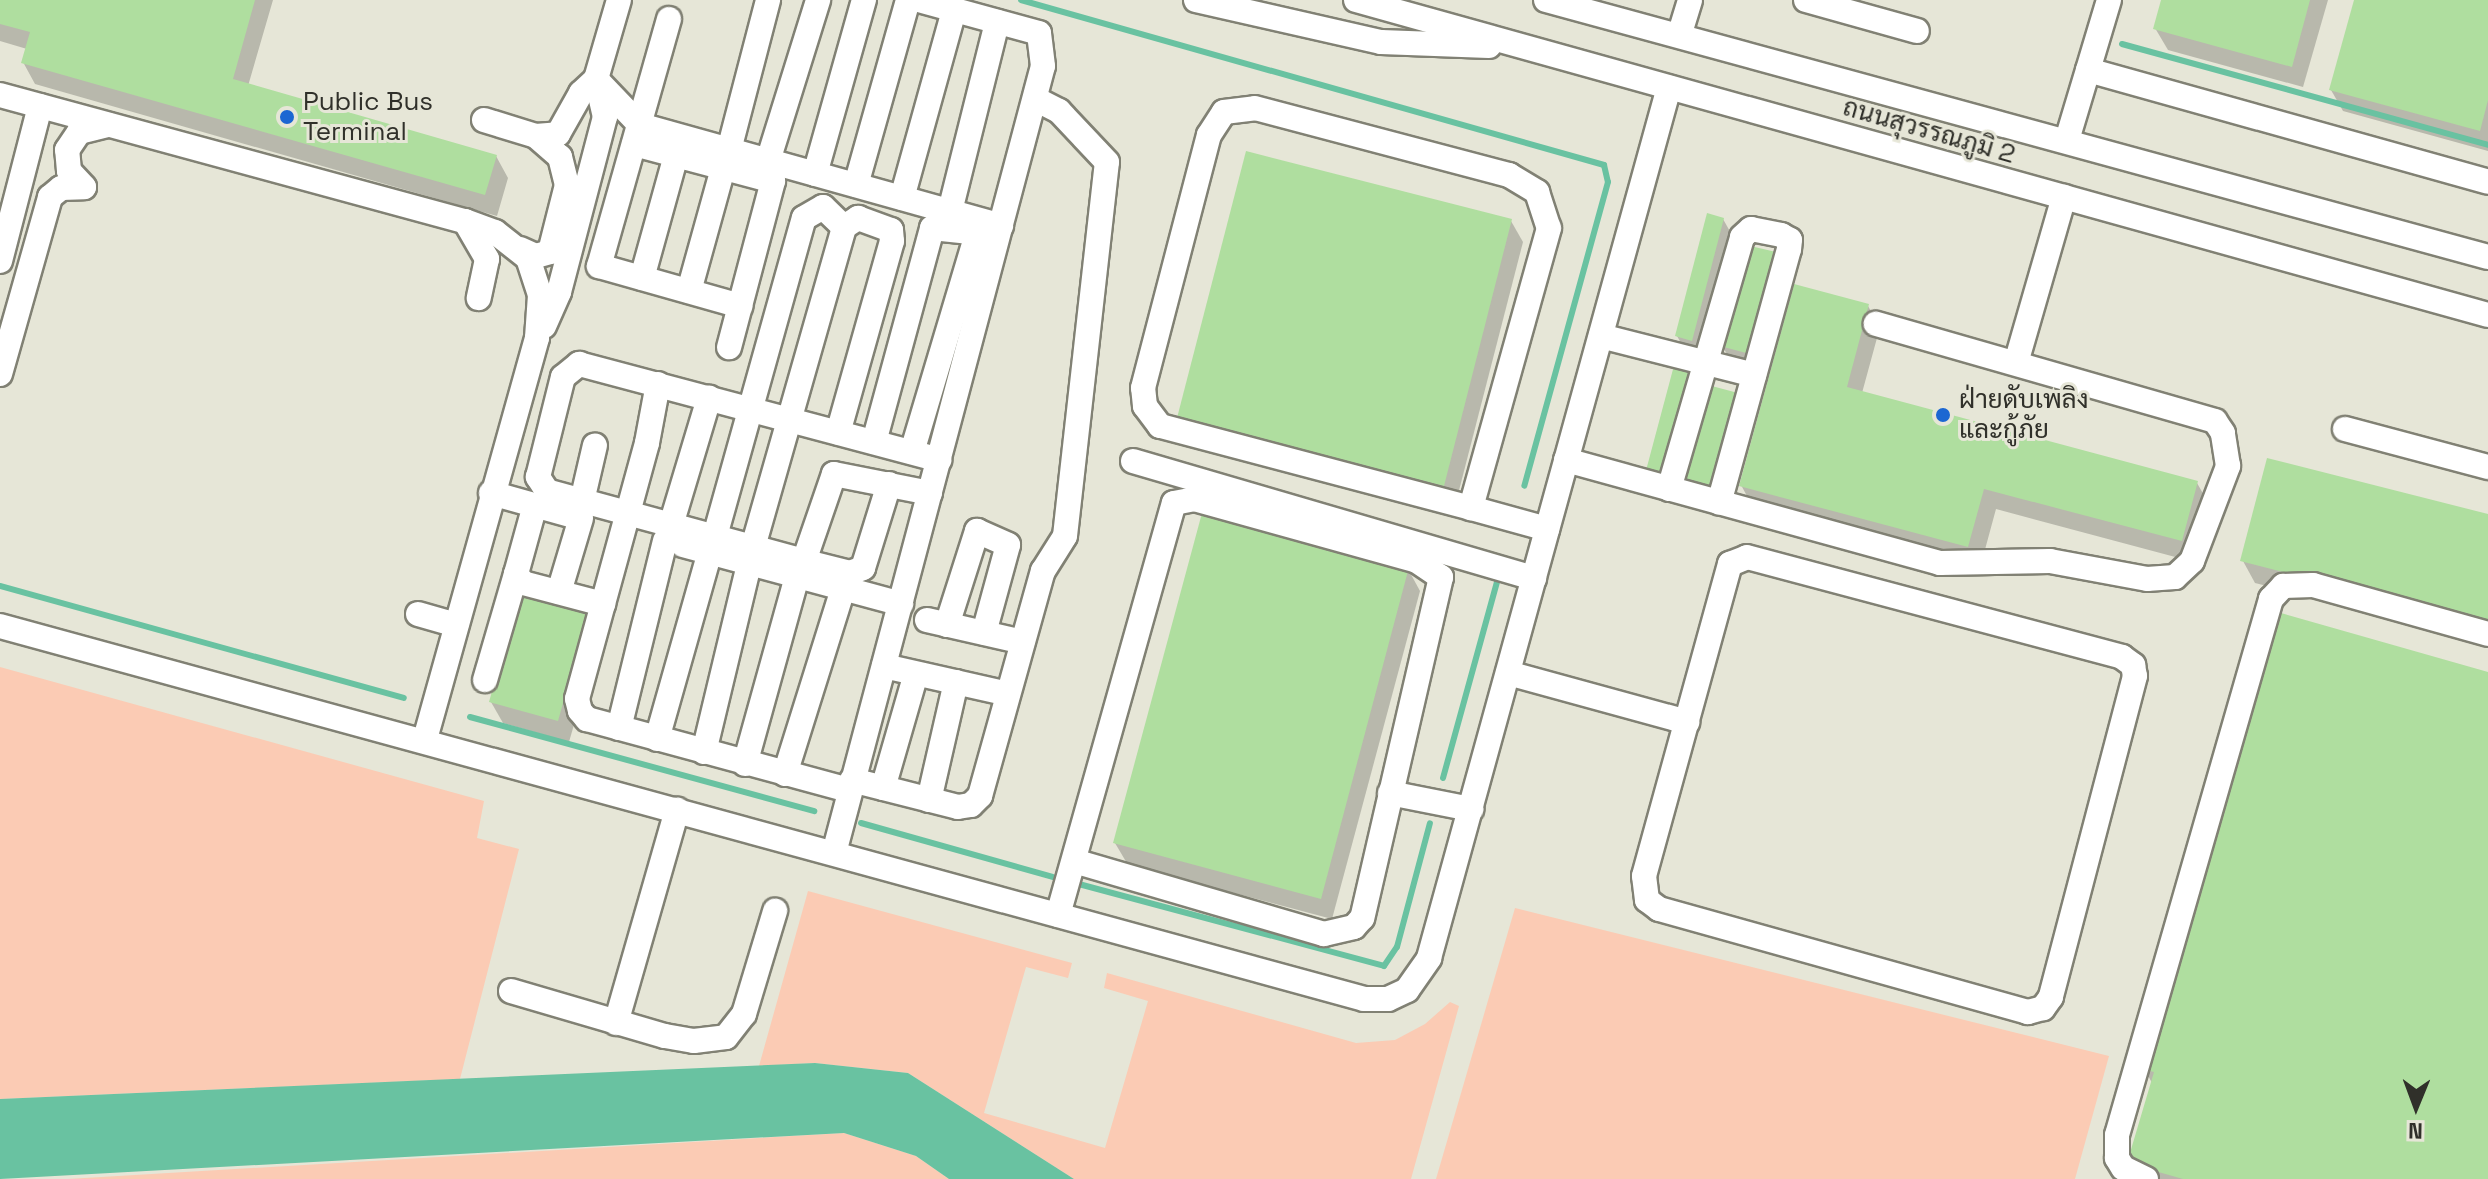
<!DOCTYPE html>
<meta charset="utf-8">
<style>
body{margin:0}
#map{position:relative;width:2488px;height:1179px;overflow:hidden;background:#e6e6d7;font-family:"Space Grotesk",Sarabun,sans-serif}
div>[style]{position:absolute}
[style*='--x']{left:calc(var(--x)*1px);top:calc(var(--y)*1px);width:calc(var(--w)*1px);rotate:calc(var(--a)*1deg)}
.green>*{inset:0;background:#fbcbb4}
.water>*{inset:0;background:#69c2a1}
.shadow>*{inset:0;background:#0003}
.stream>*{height:6px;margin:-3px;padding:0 3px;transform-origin:3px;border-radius:3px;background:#69c2a1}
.building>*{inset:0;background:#afde9f}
.roads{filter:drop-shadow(2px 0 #818174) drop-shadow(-2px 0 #818174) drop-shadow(0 2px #818174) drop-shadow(0 -2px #818174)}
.minor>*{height:24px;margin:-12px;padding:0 12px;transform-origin:12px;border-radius:12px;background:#fff}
.dots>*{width:22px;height:22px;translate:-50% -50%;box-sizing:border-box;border:4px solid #e6e6d7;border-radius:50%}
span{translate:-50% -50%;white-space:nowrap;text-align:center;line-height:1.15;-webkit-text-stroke:6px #e6e6d7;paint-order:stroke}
.poi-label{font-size:26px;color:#30302a}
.left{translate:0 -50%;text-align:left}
.street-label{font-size:26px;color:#30302a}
.north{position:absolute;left:2376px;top:1067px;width:80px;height:80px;-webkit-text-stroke:6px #e6e6d7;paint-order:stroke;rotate:181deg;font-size:22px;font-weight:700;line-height:32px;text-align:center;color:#30302a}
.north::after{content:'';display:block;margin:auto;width:28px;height:36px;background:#30302a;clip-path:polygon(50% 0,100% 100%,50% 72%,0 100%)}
</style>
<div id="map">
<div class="green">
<i style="clip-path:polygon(0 667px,484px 801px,477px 838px,519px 849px,460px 1079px,0 1099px)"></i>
<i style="clip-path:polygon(808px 891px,1072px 963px,1068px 978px,1026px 967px,984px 1113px,1105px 1148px,1148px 1001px,1104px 988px,1107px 973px,1356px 1043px,1395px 1040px,1425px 1024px,1450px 1002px,1459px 1006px,1411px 1179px,1074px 1179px,908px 1073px,815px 1063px,759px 1066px)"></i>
<i style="clip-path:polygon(1515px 908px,2109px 1056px,2075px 1179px,1436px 1179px)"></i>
<i style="clip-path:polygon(844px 1133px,916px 1156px,949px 1179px,68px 1179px)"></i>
</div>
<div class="water">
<i style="clip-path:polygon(815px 1063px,908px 1073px,1074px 1179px,949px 1179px,916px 1156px,844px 1133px,0 1179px,0 1099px)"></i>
</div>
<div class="shadow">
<i style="clip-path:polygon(0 0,273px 0,248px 86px,496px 156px,508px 178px,497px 216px,35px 84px,23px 62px,27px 49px,0 41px)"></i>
<i style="clip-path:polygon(2163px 0,2328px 0,2303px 87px,2168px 50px,2155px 28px)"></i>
<i style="clip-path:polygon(2356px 0,2488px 0,2488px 151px,2343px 111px,2331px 90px)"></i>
<i style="clip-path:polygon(1723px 219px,1732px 235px,1701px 356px,1686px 352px,1677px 336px)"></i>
<i style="clip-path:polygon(1511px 221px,1523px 242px,1455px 506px,1192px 439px,1179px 418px)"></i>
<i style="clip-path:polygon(1775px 254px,1759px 369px,1732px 362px,1722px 346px)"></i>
<i style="clip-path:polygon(1868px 306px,1880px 327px,1862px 393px,2197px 483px,2209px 504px,2194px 562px,1996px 509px,1980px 568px,1753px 507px,1741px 485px)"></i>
<i style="clip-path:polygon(2488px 516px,2488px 641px,2255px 583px,2243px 561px)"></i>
<i style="clip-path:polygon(1408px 569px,1420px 591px,1332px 919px,1128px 865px,1115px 843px)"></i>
<i style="clip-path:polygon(522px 593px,600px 634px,569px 742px,503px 723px,491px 702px)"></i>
<i style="clip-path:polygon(2488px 674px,2488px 1179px,2139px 1179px,2152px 1083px,2144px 1068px)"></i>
</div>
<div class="stream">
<i style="--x:1021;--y:0;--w:606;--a:15.8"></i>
<i style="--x:1604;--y:165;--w:17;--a:77"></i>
<i style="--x:1608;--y:182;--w:315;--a:105.4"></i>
<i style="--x:2122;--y:44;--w:380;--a:15.4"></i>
<i style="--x:0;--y:586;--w:419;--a:15.5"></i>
<i style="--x:470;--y:717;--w:357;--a:15.3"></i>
<i style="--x:1443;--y:778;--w:212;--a:-74.6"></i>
<i style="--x:861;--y:823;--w:199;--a:15.7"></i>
<i style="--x:1075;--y:883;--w:320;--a:15"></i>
<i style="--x:1384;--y:966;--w:23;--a:-56"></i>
<i style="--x:1397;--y:947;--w:128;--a:-75.1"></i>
</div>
<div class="building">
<i style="clip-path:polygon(0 0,255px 0,233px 79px,497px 155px,485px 195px,21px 63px,30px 32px,0 24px)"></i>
<i style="clip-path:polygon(2161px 0,2310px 0,2292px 67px,2153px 29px)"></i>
<i style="clip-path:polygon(2354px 0,2488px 0,2488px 100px,2480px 131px,2329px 90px)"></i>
<i style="clip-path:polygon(1246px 151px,1512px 219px,1444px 486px,1177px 418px)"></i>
<i style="clip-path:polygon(1707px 213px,1724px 218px,1692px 341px,1675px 336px)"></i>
<i style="clip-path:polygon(1746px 245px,1776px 252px,1750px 354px,1720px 346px)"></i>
<i style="clip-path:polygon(1794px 284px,1869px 304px,1847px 387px,2198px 481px,2182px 541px,1984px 489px,1968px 547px,1739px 486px)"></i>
<i style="clip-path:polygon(1676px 358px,1693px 362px,1661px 482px,1644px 478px)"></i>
<i style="clip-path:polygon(1708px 385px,1738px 393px,1712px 493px,1682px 486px)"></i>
<i style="clip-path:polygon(2267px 458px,2488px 514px,2488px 624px,2240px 561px)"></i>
<i style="clip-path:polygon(1202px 513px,1409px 567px,1321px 899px,1113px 843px)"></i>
<i style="clip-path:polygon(520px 591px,589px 610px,558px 721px,489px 702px)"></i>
<i style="clip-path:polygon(2274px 611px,2488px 672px,2488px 1179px,2183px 1179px,2127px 1163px,2154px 1072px,2142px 1069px)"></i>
</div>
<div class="roads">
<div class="minor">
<i style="--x:1196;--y:0;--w:190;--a:12.8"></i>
<i style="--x:1381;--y:42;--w:108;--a:2.1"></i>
<i style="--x:1356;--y:0;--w:1175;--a:15.55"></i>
<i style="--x:1546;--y:0;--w:976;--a:15.26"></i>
<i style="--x:1806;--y:0;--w:115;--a:15.6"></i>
<i style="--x:669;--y:19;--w:257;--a:105.8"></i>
<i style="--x:599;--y:266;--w:147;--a:15.8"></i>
<i style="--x:1680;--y:33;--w:34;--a:-73"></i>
<i style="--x:2088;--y:70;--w:415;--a:15.6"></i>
<i style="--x:0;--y:95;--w:482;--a:15.2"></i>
<i style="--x:465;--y:221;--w:32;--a:20"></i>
<i style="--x:495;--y:232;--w:42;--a:38.2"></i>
<i style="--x:528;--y:258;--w:39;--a:72"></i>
<i style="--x:540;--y:295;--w:43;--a:94"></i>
<i style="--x:537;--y:338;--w:417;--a:105.6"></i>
<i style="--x:1255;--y:108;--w:263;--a:14.8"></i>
<i style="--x:1509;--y:175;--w:33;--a:31"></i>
<i style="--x:1537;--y:192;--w:38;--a:72"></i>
<i style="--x:1549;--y:228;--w:291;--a:105.6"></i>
<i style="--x:1471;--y:508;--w:322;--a:-165.2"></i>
<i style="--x:1160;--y:426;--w:25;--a:-127"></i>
<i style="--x:1145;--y:406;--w:18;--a:-96"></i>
<i style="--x:1143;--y:388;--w:261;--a:-75.4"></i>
<i style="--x:1209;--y:135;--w:27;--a:-57"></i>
<i style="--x:1224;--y:112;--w:31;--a:-7"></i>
<i style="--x:484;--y:120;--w:54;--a:17.1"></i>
<i style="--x:536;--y:136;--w:22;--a:-5"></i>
<i style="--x:558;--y:134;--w:47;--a:-60.7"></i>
<i style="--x:581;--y:93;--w:21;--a:-43"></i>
<i style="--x:596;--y:79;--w:64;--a:46.3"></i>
<i style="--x:640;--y:125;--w:375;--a:15.6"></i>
<i style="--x:2067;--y:140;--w:146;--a:-73.3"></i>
<i style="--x:634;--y:144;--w:144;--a:14.9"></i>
<i style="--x:773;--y:181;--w:172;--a:104.8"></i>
<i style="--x:729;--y:150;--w:155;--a:-75.4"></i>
<i style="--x:768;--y:161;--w:169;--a:-72.7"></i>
<i style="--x:815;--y:174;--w:181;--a:-74.3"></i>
<i style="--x:856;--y:185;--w:192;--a:-74.3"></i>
<i style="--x:902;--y:198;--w:195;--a:-74.5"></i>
<i style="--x:950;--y:211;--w:195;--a:-76"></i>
<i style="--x:465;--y:221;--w:44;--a:59.9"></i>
<i style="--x:487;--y:259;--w:40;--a:102"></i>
<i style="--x:520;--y:249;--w:17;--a:24"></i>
<i style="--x:536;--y:256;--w:15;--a:-16"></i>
<i style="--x:550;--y:252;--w:69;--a:-75.8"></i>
<i style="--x:567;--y:185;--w:29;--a:-104"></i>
<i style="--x:560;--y:157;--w:32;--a:-139"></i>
<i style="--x:0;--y:261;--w:160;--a:-75.5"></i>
<i style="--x:642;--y:278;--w:128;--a:-74.5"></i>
<i style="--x:689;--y:291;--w:128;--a:-74.5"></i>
<i style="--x:544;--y:326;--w:37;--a:-66"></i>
<i style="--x:559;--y:292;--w:181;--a:-75.3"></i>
<i style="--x:605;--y:117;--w:39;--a:-103"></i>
<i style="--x:596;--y:79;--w:82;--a:-73.8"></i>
<i style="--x:1601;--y:336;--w:158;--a:14.3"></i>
<i style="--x:2016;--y:363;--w:173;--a:-73.9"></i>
<i style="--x:0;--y:374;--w:184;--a:-74.2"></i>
<i style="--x:50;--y:197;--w:14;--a:-39"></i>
<i style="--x:61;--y:188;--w:23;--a:-2"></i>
<i style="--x:84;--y:187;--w:22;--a:-133"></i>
<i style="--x:69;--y:171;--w:21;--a:-95"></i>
<i style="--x:67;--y:150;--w:22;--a:-56"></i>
<i style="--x:79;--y:132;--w:30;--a:-14"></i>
<i style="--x:658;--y:384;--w:60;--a:100.6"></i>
<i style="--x:647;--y:443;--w:265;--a:105.3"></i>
<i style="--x:577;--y:699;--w:12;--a:76"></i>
<i style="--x:580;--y:711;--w:11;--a:49"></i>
<i style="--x:587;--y:719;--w:271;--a:15.2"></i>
<i style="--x:2345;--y:429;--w:148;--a:14.9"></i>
<i style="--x:874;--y:442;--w:222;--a:-74.8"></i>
<i style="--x:932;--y:228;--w:36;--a:6"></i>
<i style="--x:912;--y:452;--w:227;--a:-73.4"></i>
<i style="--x:1566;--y:460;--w:388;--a:15.4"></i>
<i style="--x:1940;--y:563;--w:110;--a:-1"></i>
<i style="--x:2050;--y:561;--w:99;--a:10.5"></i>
<i style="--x:2147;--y:579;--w:28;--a:-4"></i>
<i style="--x:2175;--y:577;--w:23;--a:-43"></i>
<i style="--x:2192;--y:561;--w:102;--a:-69.2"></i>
<i style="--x:2228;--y:466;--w:33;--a:-99"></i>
<i style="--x:2223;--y:433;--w:14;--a:-124"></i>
<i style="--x:2215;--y:421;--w:353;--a:-164"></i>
<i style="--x:1133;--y:461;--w:418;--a:16.3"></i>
<i style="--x:1669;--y:489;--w:262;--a:-73.8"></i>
<i style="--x:1742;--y:237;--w:12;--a:-42"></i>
<i style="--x:1751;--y:229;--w:31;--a:11"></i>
<i style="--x:1781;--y:235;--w:10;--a:29"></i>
<i style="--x:1790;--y:240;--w:9;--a:96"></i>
<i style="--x:1789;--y:249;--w:263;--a:105.4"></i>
<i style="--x:491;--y:493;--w:82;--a:15.6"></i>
<i style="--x:930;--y:493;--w:98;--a:-168.8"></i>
<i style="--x:834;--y:474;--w:92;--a:109"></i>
<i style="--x:804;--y:561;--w:266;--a:-164.8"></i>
<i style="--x:547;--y:491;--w:17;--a:-123"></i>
<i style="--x:538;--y:477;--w:103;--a:-76"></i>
<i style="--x:563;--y:377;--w:21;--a:-39"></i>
<i style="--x:579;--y:364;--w:373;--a:14.9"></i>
<i style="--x:582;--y:501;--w:57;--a:-76.9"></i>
<i style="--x:535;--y:505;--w:72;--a:105.4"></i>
<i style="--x:516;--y:574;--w:11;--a:52"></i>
<i style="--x:523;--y:583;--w:83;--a:14.7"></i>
<i style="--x:1471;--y:508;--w:79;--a:15.4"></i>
<i style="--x:671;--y:525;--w:133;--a:-73.3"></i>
<i style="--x:715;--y:536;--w:330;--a:-74.4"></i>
<i style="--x:804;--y:218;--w:22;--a:-30"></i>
<i style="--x:823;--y:207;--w:29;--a:44"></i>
<i style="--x:683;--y:545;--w:226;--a:15.1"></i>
<i style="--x:753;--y:547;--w:333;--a:-74.1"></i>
<i style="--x:844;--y:227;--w:17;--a:-33"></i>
<i style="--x:858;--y:218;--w:35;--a:20"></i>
<i style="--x:891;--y:230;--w:11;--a:85"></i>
<i style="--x:892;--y:241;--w:199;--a:105.7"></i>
<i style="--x:1747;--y:557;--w:388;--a:14.9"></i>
<i style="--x:2122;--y:657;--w:14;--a:36"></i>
<i style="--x:2133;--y:665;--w:11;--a:80"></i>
<i style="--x:2135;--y:676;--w:332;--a:104.7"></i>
<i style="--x:2051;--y:997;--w:14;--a:126"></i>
<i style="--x:2043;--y:1008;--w:16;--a:165"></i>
<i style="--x:2028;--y:1012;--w:383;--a:-164.4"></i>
<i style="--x:1659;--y:909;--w:15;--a:-143"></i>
<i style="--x:1647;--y:900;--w:24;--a:-97"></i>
<i style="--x:1644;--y:876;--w:324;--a:-74.6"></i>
<i style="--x:1730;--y:564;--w:18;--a:-22"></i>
<i style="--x:810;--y:563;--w:41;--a:14"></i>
<i style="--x:850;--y:573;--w:14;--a:-21"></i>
<i style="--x:863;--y:568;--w:88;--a:-72.8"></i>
<i style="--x:559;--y:592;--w:77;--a:-73.4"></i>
<i style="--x:418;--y:614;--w:40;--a:16"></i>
<i style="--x:927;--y:620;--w:98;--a:12.9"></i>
<i style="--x:947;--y:625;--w:99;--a:-72.3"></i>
<i style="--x:977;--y:531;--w:34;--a:24"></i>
<i style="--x:1008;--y:545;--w:91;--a:105.3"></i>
<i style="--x:0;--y:626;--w:1414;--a:15.29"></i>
<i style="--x:1364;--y:999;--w:24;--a:0"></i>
<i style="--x:1388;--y:999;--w:21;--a:-25"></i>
<i style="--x:1407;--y:990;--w:39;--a:-55"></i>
<i style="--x:1429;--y:958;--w:903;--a:-74.59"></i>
<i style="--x:884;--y:666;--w:127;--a:12.7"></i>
<i style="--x:1508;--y:673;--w:186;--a:15.3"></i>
<i style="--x:485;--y:680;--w:110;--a:-73.7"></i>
<i style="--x:619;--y:728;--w:193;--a:-76.2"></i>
<i style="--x:657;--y:739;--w:194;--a:-74.2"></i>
<i style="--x:704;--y:752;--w:192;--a:-76.5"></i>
<i style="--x:745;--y:764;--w:195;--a:-74.5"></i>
<i style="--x:785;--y:774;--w:194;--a:-72.6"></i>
<i style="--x:852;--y:780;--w:109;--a:14.3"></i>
<i style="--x:958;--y:807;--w:13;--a:-9"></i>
<i style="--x:971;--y:805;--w:13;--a:-45"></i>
<i style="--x:980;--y:796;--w:234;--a:-74.4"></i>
<i style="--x:1043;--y:571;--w:41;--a:-57.8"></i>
<i style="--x:1065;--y:536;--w:376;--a:-83.6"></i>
<i style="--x:1107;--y:162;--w:70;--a:-133.3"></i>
<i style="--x:1059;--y:111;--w:27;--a:-153"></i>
<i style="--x:883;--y:788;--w:119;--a:-73.9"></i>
<i style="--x:1390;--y:793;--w:83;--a:11.2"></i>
<i style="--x:929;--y:800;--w:121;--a:-77.1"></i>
<i style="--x:834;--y:853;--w:814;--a:-75.13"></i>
<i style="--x:1043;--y:66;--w:33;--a:-97"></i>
<i style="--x:1039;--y:33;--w:125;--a:-164.7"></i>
<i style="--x:1058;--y:915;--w:428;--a:-74.3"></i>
<i style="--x:1174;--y:503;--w:20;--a:-11"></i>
<i style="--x:1194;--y:499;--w:231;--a:15.5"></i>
<i style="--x:1417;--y:561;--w:29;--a:34"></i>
<i style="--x:1441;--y:577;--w:350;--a:103"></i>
<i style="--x:1362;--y:918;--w:12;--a:132"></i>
<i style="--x:1354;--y:927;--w:31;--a:167"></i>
<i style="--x:1324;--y:934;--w:260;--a:-163.7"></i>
<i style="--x:511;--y:991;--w:160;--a:16.3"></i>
<i style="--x:665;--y:1036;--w:29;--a:10"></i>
<i style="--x:694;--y:1041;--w:32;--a:-7"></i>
<i style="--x:726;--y:1037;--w:29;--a:-52"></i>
<i style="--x:744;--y:1014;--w:108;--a:-73.2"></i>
<i style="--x:616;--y:1023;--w:222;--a:-74"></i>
<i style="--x:2146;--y:1179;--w:25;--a:-154"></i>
<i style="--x:2123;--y:1168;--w:12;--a:-121"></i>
<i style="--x:2117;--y:1158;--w:23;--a:-90"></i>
<i style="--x:2117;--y:1135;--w:558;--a:-73.97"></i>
<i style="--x:2271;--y:599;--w:18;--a:-47"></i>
<i style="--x:2283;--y:586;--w:30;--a:-2"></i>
<i style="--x:2313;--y:585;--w:182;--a:15.6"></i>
</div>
</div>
<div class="dots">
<i style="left:287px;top:117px;background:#1c67d2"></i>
<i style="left:1943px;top:415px;background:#1c67d2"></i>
</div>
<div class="poi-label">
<span class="left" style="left:303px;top:117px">Public Bus<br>Terminal</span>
<span class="left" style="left:1959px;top:415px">ฝ่ายดับเพลิง<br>และกู้ภัย</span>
</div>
<div class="street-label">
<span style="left:1929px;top:131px;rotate:16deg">ถนนสุวรรณภูมิ 2</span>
</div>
<div class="north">N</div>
</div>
